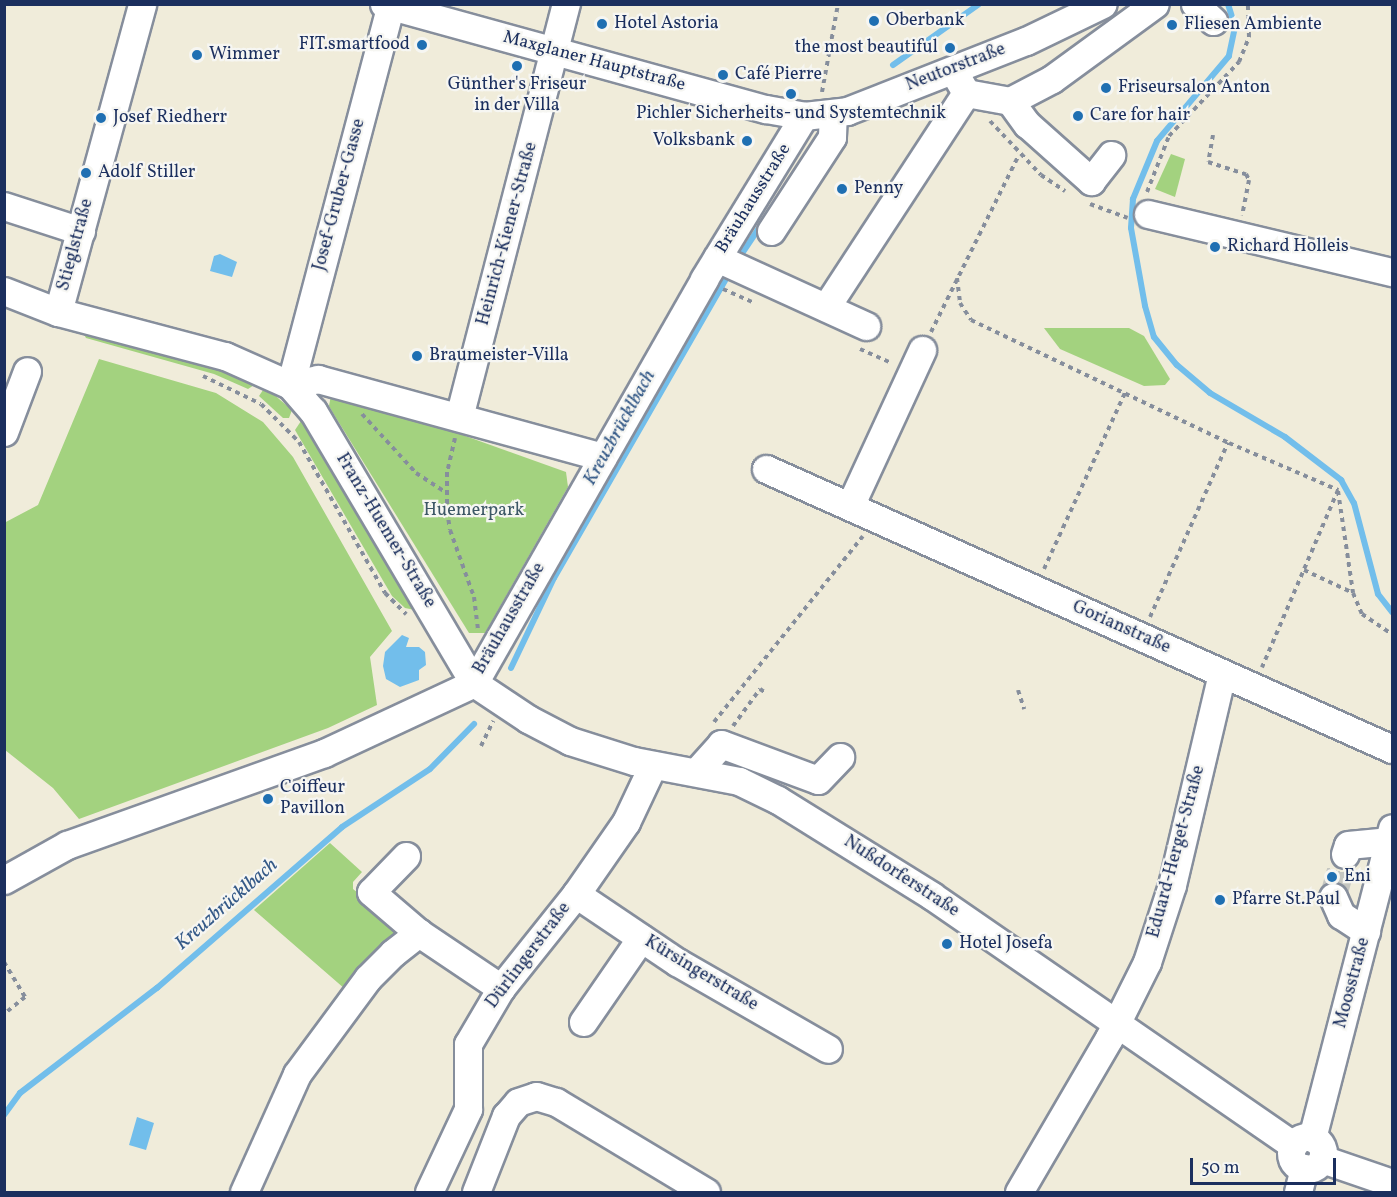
<!DOCTYPE html>
<meta charset="utf-8">
<style>
body{margin:0}
#map{position:relative;width:1397px;height:1197px;overflow:hidden;background:#f0ecda;font-family:Vollkorn,serif}
div>[style]{position:absolute}
[style*='--x']{left:calc(var(--x)*1px);top:calc(var(--y)*1px);width:calc(var(--w)*1px);rotate:calc(var(--a)*1deg)}
.green>*{inset:0;background:#a3d27f}
.water>*{inset:0;background:#72beeb}
.stream>*{height:6px;margin:-3px;padding:0 3px;transform-origin:3px;border-radius:3px;background:#72beeb}
.minor-tunnel>*{height:27px;margin-top:-13.5px;transform-origin:0;background:repeating-linear-gradient(90deg,#c5c6c1 0 27px,transparent 0 41px)}
.path>*{height:4px;margin-top:-2px;transform-origin:0;background:repeating-linear-gradient(90deg,#868e9c 0 4.5px,transparent 0 9px)}
.roads{filter:drop-shadow(2px 0 #868e9c) drop-shadow(-2px 0 #868e9c) drop-shadow(0 2px #868e9c) drop-shadow(0 -2px #868e9c)}
.minor>*{height:27px;margin:-13.5px;padding:0 13.5px;transform-origin:13.5px;border-radius:13.5px;background:#fff}
.minor>.ring{margin:-13.5px;padding:0;box-sizing:content-box;background:none;border:27px solid #fff;border-radius:50%}
.dots>*{width:16px;height:16px;translate:-50% -50%;box-sizing:border-box;border:3px solid #f6f6f2;border-radius:50%}
span{translate:-50% -50%;white-space:nowrap;text-align:center;line-height:1.15;-webkit-text-stroke:4.5px #f6f6f2;paint-order:stroke}
.poi-label{font-size:18px;color:#1b2f5e}
.left{translate:0 -50%;text-align:left}
.right{translate:-100% -50%;text-align:right}
.street-label{font-size:18px;color:#1b2f5e}
.park-label{font-size:18px;color:#3d5866}
.water-label{font-size:20px;color:#355a88;font-style:italic}
.frame{position:absolute;inset:0;border:6px solid #1b2f5e;pointer-events:none}
.scale{position:absolute;left:1190px;top:1158px;width:146px;height:27px;box-sizing:border-box;border:3px solid #1b2f5e;border-top:0;padding-left:8px;font-size:18px;line-height:21px;white-space:nowrap;color:#1b2f5e;-webkit-text-stroke:4px #f6f6f2;paint-order:stroke}
</style>
<div id="map">
<div class="green">
<i style="clip-path:polygon(1171px 154px,1185px 159px,1175px 197px,1155px 189px)"></i>
<i style="clip-path:polygon(1044px 328px,1129px 328px,1144px 336px,1170px 379px,1165px 385px,1144px 386px,1060px 349px)"></i>
<i style="clip-path:polygon(82px 331px,219px 363px,257px 383px,248px 389px,214px 374px,86px 338px)"></i>
<i style="clip-path:polygon(99px 359px,216px 393px,263px 422px,293px 457px,392px 631px,370px 657px,377px 705px,328px 728px,79px 819px,53px 788px,5px 750px,4px 523px,38px 505px)"></i>
<i style="clip-path:polygon(265px 387px,292px 410px,289px 418px,283px 418px,259px 396px)"></i>
<i style="clip-path:polygon(331px 395px,457px 433px,566px 472px,568px 487px,485px 633px,469px 633px,333px 413px,329px 406px)"></i>
<i style="clip-path:polygon(301px 421px,317px 440px,415px 610px,405px 608px,392px 596px,295px 430px)"></i>
<i style="clip-path:polygon(330px 843px,362px 872px,353px 882px,353px 889px,400px 926px,398px 933px,345px 989px,254px 910px)"></i>
</div>
<div class="water">
<i style="clip-path:polygon(220px 254px,237px 262px,232px 277px,210px 271px,214px 256px)"></i>
<i style="clip-path:polygon(402px 635px,409px 638px,406px 647px,419px 647px,425px 652px,426px 665px,419px 670px,419px 680px,400px 687px,386px 679px,383px 666px,385px 652px)"></i>
<i style="clip-path:polygon(137px 1117px,154px 1123px,146px 1150px,129px 1145px)"></i>
</div>
<div class="stream">
<i style="--x:1228;--y:4;--w:24;--a:73"></i>
<i style="--x:1235;--y:27;--w:30;--a:102"></i>
<i style="--x:1229;--y:56;--w:111;--a:130.3"></i>
<i style="--x:1157;--y:141;--w:63;--a:112.5"></i>
<i style="--x:1133;--y:199;--w:29;--a:94"></i>
<i style="--x:1131;--y:228;--w:79;--a:79.8"></i>
<i style="--x:1145;--y:306;--w:32;--a:74"></i>
<i style="--x:1154;--y:337;--w:36;--a:51"></i>
<i style="--x:1177;--y:365;--w:43;--a:40.3"></i>
<i style="--x:1210;--y:393;--w:87;--a:30.4"></i>
<i style="--x:1285;--y:437;--w:71;--a:37.5"></i>
<i style="--x:1341;--y:480;--w:26;--a:61"></i>
<i style="--x:1354;--y:503;--w:94;--a:75.2"></i>
<i style="--x:1378;--y:594;--w:23;--a:52"></i>
<i style="--x:893;--y:65;--w:105;--a:-35.3"></i>
<i style="--x:737;--y:261;--w:43;--a:-56.3"></i>
<i style="--x:511;--y:668;--w:100;--a:-64.5"></i>
<i style="--x:554;--y:578;--w:353;--a:-60.1"></i>
<i style="--x:4;--y:1115;--w:27;--a:-54"></i>
<i style="--x:20;--y:1093;--w:173;--a:-37.5"></i>
<i style="--x:157;--y:988;--w:245;--a:-41"></i>
<i style="--x:342;--y:827;--w:105;--a:-33.4"></i>
<i style="--x:430;--y:769;--w:63;--a:-45.6"></i>
</div>
<div class="minor-tunnel">
<i style="--x:1333;--y:897;--w:45;--a:-74.4"></i>
</div>
<div class="path">
<i style="--x:822;--y:92;--w:89;--a:-79.7"></i>
<i style="--x:990;--y:121;--w:74;--a:46.6"></i>
<i style="--x:1041;--y:175;--w:29;--a:34"></i>
<i style="--x:1213;--y:135;--w:27;--a:100"></i>
<i style="--x:1208;--y:162;--w:40;--a:18"></i>
<i style="--x:1246;--y:174;--w:7;--a:63"></i>
<i style="--x:1249;--y:180;--w:36;--a:101"></i>
<i style="--x:1147;--y:192;--w:60;--a:-68.6"></i>
<i style="--x:1169;--y:136;--w:102;--a:-46.6"></i>
<i style="--x:1239;--y:62;--w:27;--a:-68"></i>
<i style="--x:1249;--y:37;--w:33;--a:-92"></i>
<i style="--x:1090;--y:204;--w:40;--a:20.2"></i>
<i style="--x:957;--y:278;--w:25;--a:83"></i>
<i style="--x:960;--y:303;--w:20;--a:57"></i>
<i style="--x:971;--y:320;--w:286;--a:25.5"></i>
<i style="--x:1229;--y:443;--w:119;--a:23.3"></i>
<i style="--x:1338;--y:490;--w:193;--a:113.2"></i>
<i style="--x:723;--y:289;--w:35;--a:24"></i>
<i style="--x:931;--y:332;--w:198;--a:-63.6"></i>
<i style="--x:860;--y:349;--w:35;--a:24"></i>
<i style="--x:203;--y:376;--w:64;--a:25.8"></i>
<i style="--x:261;--y:404;--w:54;--a:45"></i>
<i style="--x:299;--y:442;--w:174;--a:60.3"></i>
<i style="--x:385;--y:593;--w:30;--a:45"></i>
<i style="--x:362;--y:414;--w:80;--a:47.5"></i>
<i style="--x:416;--y:473;--w:35;--a:33"></i>
<i style="--x:455;--y:438;--w:35;--a:103"></i>
<i style="--x:447;--y:472;--w:39;--a:90"></i>
<i style="--x:447;--y:511;--w:19;--a:81"></i>
<i style="--x:450;--y:530;--w:71;--a:70.3"></i>
<i style="--x:474;--y:597;--w:32;--a:83"></i>
<i style="--x:1338;--y:491;--w:103;--a:81.6"></i>
<i style="--x:1353;--y:593;--w:23;--a:67"></i>
<i style="--x:1362;--y:614;--w:36;--a:34"></i>
<i style="--x:1044;--y:569;--w:196;--a:-65.3"></i>
<i style="--x:1304;--y:570;--w:54;--a:25.1"></i>
<i style="--x:1150;--y:617;--w:191;--a:-65.9"></i>
<i style="--x:1018;--y:690;--w:20;--a:72"></i>
<i style="--x:714;--y:722;--w:238;--a:-51.3"></i>
<i style="--x:733;--y:726;--w:46;--a:-53.9"></i>
<i style="--x:760;--y:689;--w:7;--a:34"></i>
<i style="--x:481;--y:746;--w:28;--a:-64"></i>
<i style="--x:4;--y:962;--w:41;--a:59"></i>
<i style="--x:25;--y:997;--w:27;--a:141"></i>
</div>
<div class="roads">
<div class="minor">
<i style="--x:384;--y:4;--w:396;--a:15.4"></i>
<i style="--x:766;--y:109;--w:39;--a:10"></i>
<i style="--x:804;--y:116;--w:43;--a:-6.6"></i>
<i style="--x:847;--y:111;--w:192;--a:-21.4"></i>
<i style="--x:1026;--y:41;--w:85;--a:-25.7"></i>
<i style="--x:391;--y:4;--w:394;--a:104.8"></i>
<i style="--x:290;--y:385;--w:29;--a:-12"></i>
<i style="--x:318;--y:379;--w:295;--a:15.3"></i>
<i style="--x:1195;--y:4;--w:25;--a:43"></i>
<i style="--x:958;--y:79;--w:16;--a:60"></i>
<i style="--x:966;--y:93;--w:45;--a:10.3"></i>
<i style="--x:1010;--y:101;--w:47;--a:-27.6"></i>
<i style="--x:1052;--y:79;--w:127;--a:-36.1"></i>
<i style="--x:1010;--y:101;--w:29;--a:54"></i>
<i style="--x:1027;--y:124;--w:86;--a:41.7"></i>
<i style="--x:1091;--y:181;--w:33;--a:-52"></i>
<i style="--x:4;--y:206;--w:81;--a:18"></i>
<i style="--x:1148;--y:214;--w:251;--a:13.4"></i>
<i style="--x:771;--y:231;--w:112;--a:-57"></i>
<i style="--x:832;--y:137;--w:23;--a:-88"></i>
<i style="--x:717;--y:258;--w:164;--a:24.5"></i>
<i style="--x:4;--y:291;--w:58;--a:21.3"></i>
<i style="--x:58;--y:312;--w:173;--a:14.8"></i>
<i style="--x:225;--y:356;--w:71;--a:24"></i>
<i style="--x:290;--y:385;--w:35;--a:49"></i>
<i style="--x:313;--y:411;--w:316;--a:59.4"></i>
<i style="--x:474;--y:683;--w:65;--a:33.7"></i>
<i style="--x:528;--y:719;--w:47;--a:27.6"></i>
<i style="--x:570;--y:741;--w:67;--a:17.4"></i>
<i style="--x:634;--y:761;--w:107;--a:10.8"></i>
<i style="--x:739;--y:781;--w:43;--a:26"></i>
<i style="--x:778;--y:800;--w:181;--a:31.9"></i>
<i style="--x:932;--y:896;--w:439;--a:34.6"></i>
<i style="--x:826;--y:307;--w:256;--a:-56.8"></i>
<i style="--x:58;--y:312;--w:319;--a:-74.7"></i>
<i style="--x:459;--y:417;--w:427;--a:-75.5"></i>
<i style="--x:4;--y:432;--w:65;--a:-69.3"></i>
<i style="--x:766;--y:469;--w:686;--a:24.1"></i>
<i style="--x:850;--y:506;--w:172;--a:-65.2"></i>
<i style="--x:697;--y:771;--w:36;--a:-48"></i>
<i style="--x:721;--y:744;--w:103;--a:20.4"></i>
<i style="--x:818;--y:780;--w:32;--a:-46"></i>
<i style="--x:1345;--y:854;--w:9;--a:-72"></i>
<i style="--x:1348;--y:845;--w:42;--a:-5.4"></i>
<i style="--x:406;--y:856;--w:50;--a:134.2"></i>
<i style="--x:371;--y:892;--w:63;--a:40.5"></i>
<i style="--x:4;--y:880;--w:72;--a:-29.1"></i>
<i style="--x:67;--y:845;--w:273;--a:-19.7"></i>
<i style="--x:324;--y:753;--w:166;--a:-25"></i>
<i style="--x:474;--y:683;--w:465;--a:-60.3"></i>
<i style="--x:704;--y:279;--w:191;--a:-58.5"></i>
<i style="--x:576;--y:894;--w:122;--a:34"></i>
<i style="--x:677;--y:962;--w:174;--a:29.9"></i>
<i style="--x:1333;--y:897;--w:20;--a:66"></i>
<i style="--x:1341;--y:915;--w:30;--a:33"></i>
<i style="--x:583;--y:1022;--w:102;--a:-55.4"></i>
<i class="ring" style="left:1291px;top:1137px;width:5px;height:5px"></i>
<i style="--x:1312;--y:1138;--w:320;--a:-75.5"></i>
<i style="--x:1322;--y:1159;--w:74;--a:18.9"></i>
<i style="--x:244;--y:1192;--w:129;--a:-65.8"></i>
<i style="--x:297;--y:1074;--w:119;--a:-53.5"></i>
<i style="--x:368;--y:978;--w:35;--a:-45"></i>
<i style="--x:393;--y:953;--w:33;--a:-38"></i>
<i style="--x:419;--y:933;--w:99;--a:33.9"></i>
<i style="--x:429;--y:1192;--w:92;--a:-64.8"></i>
<i style="--x:468;--y:1109;--w:65;--a:-90"></i>
<i style="--x:468;--y:1044;--w:65;--a:-59.5"></i>
<i style="--x:501;--y:988;--w:120;--a:-51.4"></i>
<i style="--x:576;--y:894;--w:88;--a:-55.2"></i>
<i style="--x:626;--y:822;--w:63;--a:-64.7"></i>
<i style="--x:476;--y:1192;--w:82;--a:-68.5"></i>
<i style="--x:506;--y:1116;--w:18;--a:-49"></i>
<i style="--x:518;--y:1102;--w:19;--a:-18"></i>
<i style="--x:536;--y:1096;--w:21;--a:17"></i>
<i style="--x:556;--y:1102;--w:175;--a:31"></i>
<i style="--x:1019;--y:1192;--w:178;--a:-59.7"></i>
<i style="--x:1109;--y:1038;--w:85;--a:-63.4"></i>
<i style="--x:1147;--y:962;--w:81;--a:-72"></i>
<i style="--x:1172;--y:885;--w:217;--a:-76.7"></i>
<i style="--x:1298;--y:1192;--w:25;--a:-76"></i>
</div>
</div>
<div class="dots">
<i style="left:874px;top:21px;background:#1f6fb2"></i>
<i style="left:602px;top:24px;background:#1f6fb2"></i>
<i style="left:1172px;top:25px;background:#1f6fb2"></i>
<i style="left:422px;top:45px;background:#1f6fb2"></i>
<i style="left:950px;top:48px;background:#1f6fb2"></i>
<i style="left:197px;top:55px;background:#1f6fb2"></i>
<i style="left:517px;top:66px;background:#1f6fb2"></i>
<i style="left:723px;top:75px;background:#1f6fb2"></i>
<i style="left:1106px;top:88px;background:#1f6fb2"></i>
<i style="left:791px;top:94px;background:#1f6fb2"></i>
<i style="left:1078px;top:116px;background:#1f6fb2"></i>
<i style="left:101px;top:118px;background:#1f6fb2"></i>
<i style="left:747px;top:141px;background:#1f6fb2"></i>
<i style="left:86px;top:173px;background:#1f6fb2"></i>
<i style="left:842px;top:189px;background:#1f6fb2"></i>
<i style="left:1215px;top:247px;background:#1f6fb2"></i>
<i style="left:417px;top:356px;background:#1f6fb2"></i>
<i style="left:268px;top:799px;background:#1f6fb2"></i>
<i style="left:1332px;top:877px;background:#1f6fb2"></i>
<i style="left:1220px;top:900px;background:#1f6fb2"></i>
<i style="left:947px;top:944px;background:#1f6fb2"></i>
</div>
<div class="poi-label">
<span class="left" style="left:886px;top:21px">Oberbank</span>
<span class="left" style="left:614px;top:24px">Hotel Astoria</span>
<span class="left" style="left:1184px;top:25px">Fliesen Ambiente</span>
<span class="right" style="left:410px;top:45px">FIT.smartfood</span>
<span class="right" style="left:938px;top:48px">the most beautiful</span>
<span class="left" style="left:209px;top:55px">Wimmer</span>
<span class="left" style="left:735px;top:75px">Café Pierre</span>
<span style="left:517px;top:96px">Günther's Friseur<br>in der Villa</span>
<span class="left" style="left:1118px;top:88px">Friseursalon Anton</span>
<span style="left:791px;top:114px">Pichler Sicherheits- und Systemtechnik</span>
<span class="left" style="left:1090px;top:116px">Care for hair</span>
<span class="left" style="left:113px;top:118px">Josef Riedherr</span>
<span class="right" style="left:735px;top:141px">Volksbank</span>
<span class="left" style="left:98px;top:173px">Adolf Stiller</span>
<span class="left" style="left:854px;top:189px">Penny</span>
<span class="left" style="left:1227px;top:247px">Richard Holleis</span>
<span class="left" style="left:429px;top:356px">Braumeister-Villa</span>
<span class="left" style="left:280px;top:799px">Coiffeur<br>Pavillon</span>
<span class="left" style="left:1344px;top:877px">Eni</span>
<span class="left" style="left:1232px;top:900px">Pfarre St.Paul</span>
<span class="left" style="left:959px;top:944px">Hotel Josefa</span>
</div>
<div class="street-label">
<span style="left:594px;top:62px;rotate:15deg">Maxglaner Hauptstraße</span>
<span style="left:956px;top:68px;rotate:-21deg">Neutorstraße</span>
<span style="left:340px;top:195px;rotate:-75deg">Josef-Gruber-Gasse</span>
<span style="left:754px;top:199px;rotate:-58deg">Bräuhausstraße</span>
<span style="left:508px;top:234px;rotate:-75deg">Heinrich-Kiener-Straße</span>
<span style="left:76px;top:245px;rotate:-75deg">Stieglstraße</span>
<span style="left:385px;top:531px;rotate:59deg">Franz-Huemer-Straße</span>
<span style="left:510px;top:619px;rotate:-60deg">Bräuhausstraße</span>
<span style="left:1121px;top:628px;rotate:24deg">Gorianstraße</span>
<span style="left:1177px;top:852px;rotate:-75deg">Eduard-Herget-Straße</span>
<span style="left:901px;top:877px;rotate:33deg">Nußdorferstraße</span>
<span style="left:529px;top:956px;rotate:-53deg">Dürlingerstraße</span>
<span style="left:701px;top:974px;rotate:31deg">Kürsingerstraße</span>
<span style="left:1353px;top:983px;rotate:-75deg">Moosstraße</span>
</div>
<div class="park-label">
<span style="left:474px;top:511px">Huemerpark</span>
</div>
<div class="water-label">
<span style="left:620px;top:428px;rotate:-61deg">Kreuzbrücklbach</span>
<span style="left:227px;top:905px;rotate:-41deg">Kreuzbrücklbach</span>
</div>
<div class="frame"></div>
<div class="scale">50 m</div>
</div>
